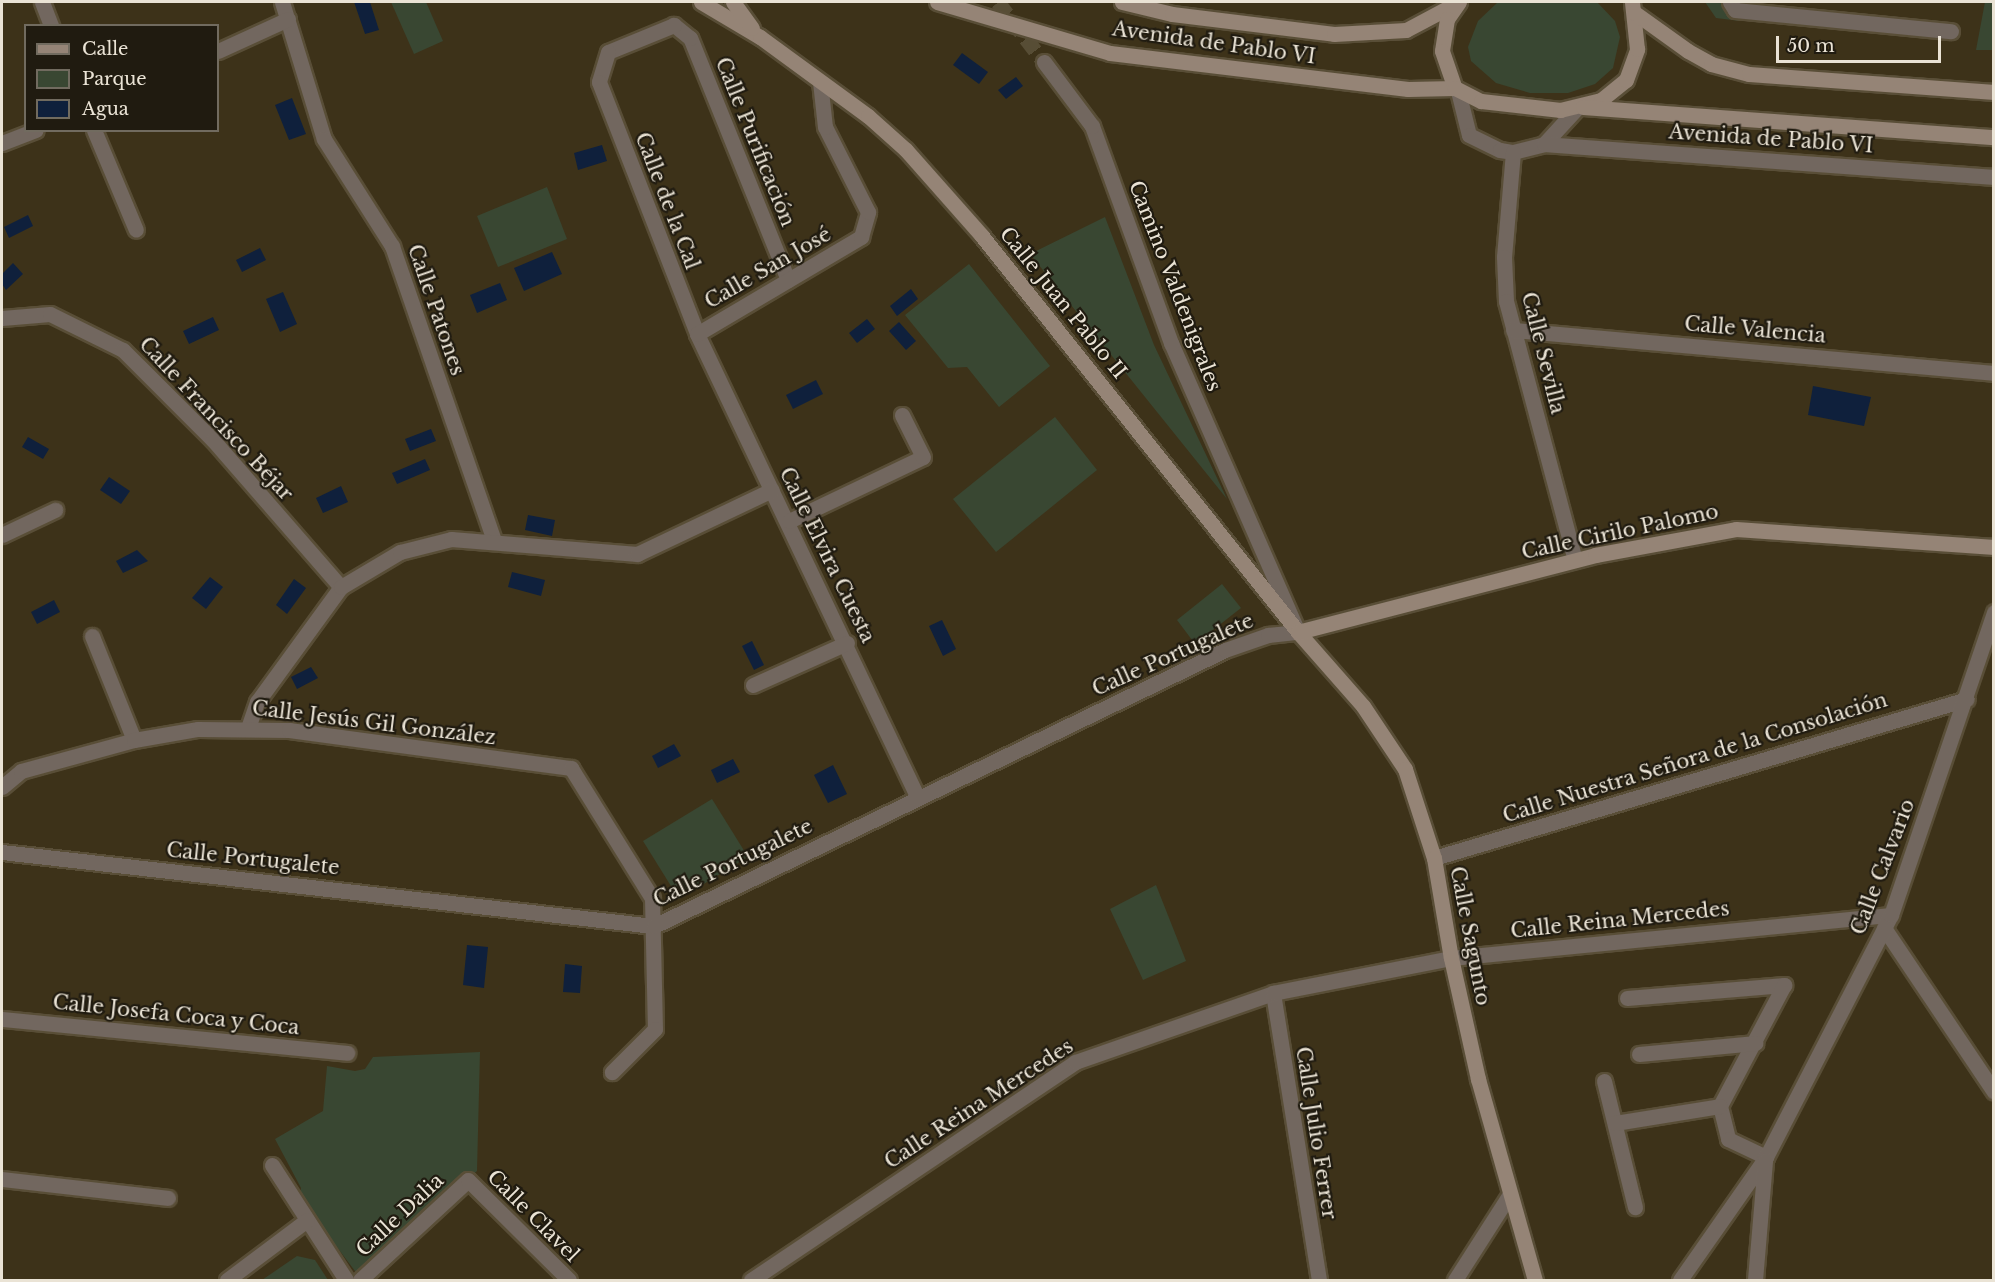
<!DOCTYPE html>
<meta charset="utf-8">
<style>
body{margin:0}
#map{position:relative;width:1995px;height:1282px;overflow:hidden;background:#3d3219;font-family:"Libre Baskerville",serif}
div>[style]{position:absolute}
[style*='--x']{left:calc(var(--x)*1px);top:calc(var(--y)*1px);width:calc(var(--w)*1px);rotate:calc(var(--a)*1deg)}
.green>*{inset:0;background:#394732}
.water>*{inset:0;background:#0f203c}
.street-tunnel>*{height:15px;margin-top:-7.5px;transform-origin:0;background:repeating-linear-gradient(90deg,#574d35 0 15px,transparent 0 23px)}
.roads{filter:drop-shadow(2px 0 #594e37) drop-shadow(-2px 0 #594e37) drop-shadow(0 2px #594e37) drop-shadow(0 -2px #594e37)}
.street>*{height:15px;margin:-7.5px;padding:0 7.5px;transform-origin:7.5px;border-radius:7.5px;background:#72675f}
.secondary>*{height:15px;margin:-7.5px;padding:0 7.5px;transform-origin:7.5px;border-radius:7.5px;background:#958476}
span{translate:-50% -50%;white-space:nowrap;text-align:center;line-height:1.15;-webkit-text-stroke:4.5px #201b10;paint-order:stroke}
.street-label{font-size:20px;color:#eae3d5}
.frame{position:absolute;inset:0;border:3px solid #eae3d5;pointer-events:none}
.legend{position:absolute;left:24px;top:24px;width:195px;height:108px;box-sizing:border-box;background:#201b10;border:2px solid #716b5f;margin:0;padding:8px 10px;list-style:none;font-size:18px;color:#eae3d5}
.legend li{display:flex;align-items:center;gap:12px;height:30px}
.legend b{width:30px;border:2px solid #716b5f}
.scale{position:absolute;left:1776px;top:36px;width:165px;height:27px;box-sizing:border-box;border:3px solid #eae3d5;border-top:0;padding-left:8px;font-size:18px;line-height:21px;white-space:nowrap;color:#eae3d5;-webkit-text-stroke:4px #201b10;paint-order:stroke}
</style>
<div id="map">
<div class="green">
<i style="clip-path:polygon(391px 2px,426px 2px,443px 41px,414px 54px)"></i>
<i style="clip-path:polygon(1498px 2px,1597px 2px,1615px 21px,1620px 37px,1613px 68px,1595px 84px,1568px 93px,1530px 93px,1496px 83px,1471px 61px,1468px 47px,1478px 21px)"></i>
<i style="clip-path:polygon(1705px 2px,1743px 2px,1740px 21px,1716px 18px)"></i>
<i style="clip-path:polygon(1985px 2px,1993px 2px,1993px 50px,1976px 50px)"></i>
<i style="clip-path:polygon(547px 187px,567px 239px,498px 267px,477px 216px)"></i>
<i style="clip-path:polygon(1105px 217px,1154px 345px,1227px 499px,1030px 254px)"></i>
<i style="clip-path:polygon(969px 264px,1050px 366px,999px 407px,967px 367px,948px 368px,905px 315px)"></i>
<i style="clip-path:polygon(1055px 417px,1097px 470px,996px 552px,953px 499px)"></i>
<i style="clip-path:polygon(1222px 584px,1241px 608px,1195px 644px,1177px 620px)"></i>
<i style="clip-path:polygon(712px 799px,748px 857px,679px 899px,643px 841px)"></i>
<i style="clip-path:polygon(1156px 885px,1186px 961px,1143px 980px,1110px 909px)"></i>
<i style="clip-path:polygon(480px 1052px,477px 1171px,358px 1275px,299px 1197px,301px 1188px,275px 1139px,323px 1111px,327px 1066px,355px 1071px,365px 1069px,373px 1057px)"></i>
<i style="clip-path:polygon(297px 1256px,315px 1260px,328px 1280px,262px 1280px)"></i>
</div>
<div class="water">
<i style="clip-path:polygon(354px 2px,370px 2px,379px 30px,365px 34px)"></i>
<i style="clip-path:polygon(962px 53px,988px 72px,979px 84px,953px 65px)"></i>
<i style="clip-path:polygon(1016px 77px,1023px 86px,1006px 99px,998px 90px)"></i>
<i style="clip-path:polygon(292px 98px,306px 134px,289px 140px,275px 105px)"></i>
<i style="clip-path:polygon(602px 145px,607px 161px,578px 170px,574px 153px)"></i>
<i style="clip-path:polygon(28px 215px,33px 226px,9px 238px,4px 227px)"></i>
<i style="clip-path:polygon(260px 248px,266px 260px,242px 272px,236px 260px)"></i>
<i style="clip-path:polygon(552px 252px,562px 274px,524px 291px,514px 268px)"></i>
<i style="clip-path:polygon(13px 263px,23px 274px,6px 290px,2px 284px,2px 274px)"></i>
<i style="clip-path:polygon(500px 283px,507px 300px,477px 313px,470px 295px)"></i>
<i style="clip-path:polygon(911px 289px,918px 299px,897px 316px,890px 306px)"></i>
<i style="clip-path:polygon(283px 292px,297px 324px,280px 332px,266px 299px)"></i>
<i style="clip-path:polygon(213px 317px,219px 330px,189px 344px,183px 331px)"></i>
<i style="clip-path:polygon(867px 319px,875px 329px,857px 343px,849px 333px)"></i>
<i style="clip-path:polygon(899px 322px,916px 341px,906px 350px,889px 331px)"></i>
<i style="clip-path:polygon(816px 380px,823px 394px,793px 409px,786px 395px)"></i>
<i style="clip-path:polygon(1813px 386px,1871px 397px,1864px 426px,1808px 415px)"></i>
<i style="clip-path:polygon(431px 429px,436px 441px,410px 451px,405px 439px)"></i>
<i style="clip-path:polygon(28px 437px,49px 449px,43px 459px,22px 447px)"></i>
<i style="clip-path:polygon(425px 459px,430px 470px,397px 484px,392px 473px)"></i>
<i style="clip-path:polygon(109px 477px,130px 491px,121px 504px,100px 490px)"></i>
<i style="clip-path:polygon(341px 486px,348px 502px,323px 513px,316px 498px)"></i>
<i style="clip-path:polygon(528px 515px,555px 520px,552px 536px,525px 530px)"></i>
<i style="clip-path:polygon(137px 550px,148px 561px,123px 573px,116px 561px)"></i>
<i style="clip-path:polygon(512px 572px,545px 580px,541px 596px,508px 587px)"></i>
<i style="clip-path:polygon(210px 577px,223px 587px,206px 609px,192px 598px)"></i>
<i style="clip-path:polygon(294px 579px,306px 588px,287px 614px,276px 605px)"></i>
<i style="clip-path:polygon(54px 600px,60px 612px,37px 624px,31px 612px)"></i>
<i style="clip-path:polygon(942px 620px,956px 649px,943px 656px,929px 626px)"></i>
<i style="clip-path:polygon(752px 641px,764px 665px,754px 670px,742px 646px)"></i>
<i style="clip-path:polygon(311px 667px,318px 678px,297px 689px,291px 677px)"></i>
<i style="clip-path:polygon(674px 744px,681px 756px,658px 768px,652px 756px)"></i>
<i style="clip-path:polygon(733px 759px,740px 772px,717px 783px,711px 770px)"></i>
<i style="clip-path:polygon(833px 765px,847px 794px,828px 803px,814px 775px)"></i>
<i style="clip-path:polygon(467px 945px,488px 947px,484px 988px,463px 985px)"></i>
<i style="clip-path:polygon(565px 964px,582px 966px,580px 993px,563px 992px)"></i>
</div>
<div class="street-tunnel">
<i style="--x:998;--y:2;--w:76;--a:52.5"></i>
</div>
<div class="roads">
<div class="street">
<i style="--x:42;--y:2;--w:26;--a:69"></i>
<i style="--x:282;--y:2;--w:143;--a:73"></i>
<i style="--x:324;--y:139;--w:127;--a:57.6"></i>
<i style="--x:392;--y:246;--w:312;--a:70.9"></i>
<i style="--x:1730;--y:2;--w:9;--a:58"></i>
<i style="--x:1735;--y:10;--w:217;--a:5.6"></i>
<i style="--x:218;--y:51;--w:77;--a:-24.6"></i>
<i style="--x:1458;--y:91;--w:45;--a:76"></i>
<i style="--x:1469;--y:135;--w:34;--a:26"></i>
<i style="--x:1500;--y:150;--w:13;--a:9"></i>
<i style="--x:1513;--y:152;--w:32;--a:-14"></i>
<i style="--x:1544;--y:144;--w:49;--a:-47.5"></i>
<i style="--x:94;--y:130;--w:108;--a:67.2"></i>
<i style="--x:2;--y:143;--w:36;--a:-21"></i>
<i style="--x:1544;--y:144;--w:451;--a:4.2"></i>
<i style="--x:1513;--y:152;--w:105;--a:94.9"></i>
<i style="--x:1504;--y:257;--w:44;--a:87.4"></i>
<i style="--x:1506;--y:301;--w:268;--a:75.1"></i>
<i style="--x:788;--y:280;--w:261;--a:-112"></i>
<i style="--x:690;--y:38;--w:21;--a:-141"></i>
<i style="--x:674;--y:25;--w:71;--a:157.8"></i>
<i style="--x:608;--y:52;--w:31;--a:107"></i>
<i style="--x:599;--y:82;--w:270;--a:68.7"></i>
<i style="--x:697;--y:334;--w:512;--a:64.54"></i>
<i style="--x:2;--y:318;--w:48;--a:-4.8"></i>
<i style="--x:50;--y:314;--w:81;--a:26.3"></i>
<i style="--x:123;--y:350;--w:127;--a:45"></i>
<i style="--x:213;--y:440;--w:195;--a:49"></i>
<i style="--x:1513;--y:330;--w:483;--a:5.1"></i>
<i style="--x:697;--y:334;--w:191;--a:-30.6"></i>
<i style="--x:861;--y:237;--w:26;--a:-74"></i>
<i style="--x:868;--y:212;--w:95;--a:-116.8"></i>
<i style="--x:825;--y:127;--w:45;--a:-96.3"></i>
<i style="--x:789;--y:521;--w:148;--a:-25.5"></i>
<i style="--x:923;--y:457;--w:47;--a:-116.6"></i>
<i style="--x:2;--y:535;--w:59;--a:-25.3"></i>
<i style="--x:92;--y:636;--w:112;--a:68"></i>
<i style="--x:753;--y:685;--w:103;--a:-24.1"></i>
<i style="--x:248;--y:728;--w:28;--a:-71"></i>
<i style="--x:257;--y:702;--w:142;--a:-53.9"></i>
<i style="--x:341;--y:587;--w:69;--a:-30.7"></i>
<i style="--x:400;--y:552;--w:53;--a:-14.3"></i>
<i style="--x:451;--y:539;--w:187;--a:4.6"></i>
<i style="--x:637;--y:554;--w:149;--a:-25.4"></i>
<i style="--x:2;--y:787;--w:25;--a:-40"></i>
<i style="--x:21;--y:771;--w:117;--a:-15.3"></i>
<i style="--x:134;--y:740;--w:65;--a:-9.8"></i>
<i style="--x:198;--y:729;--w:91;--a:0.6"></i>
<i style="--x:289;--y:730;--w:285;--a:7.7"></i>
<i style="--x:571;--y:768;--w:153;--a:58.1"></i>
<i style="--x:652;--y:898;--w:131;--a:88.7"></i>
<i style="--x:655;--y:1029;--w:61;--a:135"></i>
<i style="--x:2;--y:852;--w:656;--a:6.48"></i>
<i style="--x:654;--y:926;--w:634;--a:-25.8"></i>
<i style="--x:1225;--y:650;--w:46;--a:-19.2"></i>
<i style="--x:1268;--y:635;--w:30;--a:-6"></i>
<i style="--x:1298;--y:632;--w:316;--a:-113.7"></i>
<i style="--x:1171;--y:343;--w:231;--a:-110"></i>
<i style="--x:1092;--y:126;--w:80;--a:-126.9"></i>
<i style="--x:1434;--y:858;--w:556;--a:-16.61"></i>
<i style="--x:1884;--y:928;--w:197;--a:56.1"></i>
<i style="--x:1273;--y:993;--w:291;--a:80.9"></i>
<i style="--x:1627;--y:998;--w:158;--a:-4.7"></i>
<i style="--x:1784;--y:985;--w:137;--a:117.9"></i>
<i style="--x:1720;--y:1106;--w:34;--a:76"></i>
<i style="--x:1728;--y:1139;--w:42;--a:25.3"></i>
<i style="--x:2;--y:1019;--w:347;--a:5.6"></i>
<i style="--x:1639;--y:1054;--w:117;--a:-5.4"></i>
<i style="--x:1604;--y:1081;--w:130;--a:76.2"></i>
<i style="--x:1615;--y:1123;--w:106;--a:-9.2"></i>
<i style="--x:272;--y:1165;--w:137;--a:57.2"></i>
<i style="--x:2;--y:1179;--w:167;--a:6.5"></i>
<i style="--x:227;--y:1280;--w:100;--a:-36.9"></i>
<i style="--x:360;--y:1280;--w:147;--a:-42.8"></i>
<i style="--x:468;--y:1180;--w:142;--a:44.7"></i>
<i style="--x:751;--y:1280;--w:391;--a:-33.9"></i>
<i style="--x:1075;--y:1062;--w:210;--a:-19.2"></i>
<i style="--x:1273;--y:993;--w:181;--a:-11.1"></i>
<i style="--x:1451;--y:958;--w:442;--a:-5.6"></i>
<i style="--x:1455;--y:1280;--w:102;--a:-57.4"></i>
<i style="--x:1680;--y:1280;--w:150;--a:-55"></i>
<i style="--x:1766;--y:1157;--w:272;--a:-62.7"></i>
<i style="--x:1891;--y:915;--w:320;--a:-71.2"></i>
<i style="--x:1755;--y:1280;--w:120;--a:-85.2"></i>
</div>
<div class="secondary">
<i style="--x:701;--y:2;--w:69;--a:30.7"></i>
<i style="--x:760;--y:37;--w:134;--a:36.2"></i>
<i style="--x:868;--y:116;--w:51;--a:41.8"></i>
<i style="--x:906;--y:150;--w:115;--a:48.5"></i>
<i style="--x:982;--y:236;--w:507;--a:51.41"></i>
<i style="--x:1298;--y:632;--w:98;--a:48.7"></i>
<i style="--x:1363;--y:706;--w:76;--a:56.3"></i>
<i style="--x:1405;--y:769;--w:94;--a:72"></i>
<i style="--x:1434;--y:858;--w:101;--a:80.4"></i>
<i style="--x:1451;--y:958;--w:124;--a:77.4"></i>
<i style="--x:1478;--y:1079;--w:209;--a:74.2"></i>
<i style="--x:733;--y:2;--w:32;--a:54"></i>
<i style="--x:937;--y:2;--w:180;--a:16.4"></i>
<i style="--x:1110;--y:53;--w:300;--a:6.9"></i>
<i style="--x:1408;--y:89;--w:47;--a:-1.2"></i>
<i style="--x:1122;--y:2;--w:51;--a:13.5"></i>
<i style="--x:1172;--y:14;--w:163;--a:7"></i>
<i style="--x:1334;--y:34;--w:72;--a:-3.2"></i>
<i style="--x:1406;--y:30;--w:53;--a:-28"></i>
<i style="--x:1459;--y:2;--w:21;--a:125"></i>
<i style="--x:1447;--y:19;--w:32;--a:99"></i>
<i style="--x:1442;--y:51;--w:39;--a:71"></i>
<i style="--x:1455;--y:88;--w:29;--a:27"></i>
<i style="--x:1481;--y:101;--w:80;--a:6.5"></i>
<i style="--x:1560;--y:110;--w:42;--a:-13.7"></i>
<i style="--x:1601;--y:100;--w:32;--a:-39"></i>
<i style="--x:1626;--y:80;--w:33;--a:-70"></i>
<i style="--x:1637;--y:49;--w:47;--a:-96.1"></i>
<i style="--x:1635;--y:13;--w:65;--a:35.6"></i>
<i style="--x:1688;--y:51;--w:26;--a:29"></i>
<i style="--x:1711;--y:64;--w:39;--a:15"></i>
<i style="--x:1749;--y:74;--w:246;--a:4.2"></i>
<i style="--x:1583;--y:107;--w:412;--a:4.2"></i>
<i style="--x:1298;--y:632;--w:307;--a:-14.5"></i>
<i style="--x:1595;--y:555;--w:143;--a:-10.4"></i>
<i style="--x:1736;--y:529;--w:259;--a:4"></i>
</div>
</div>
<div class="street-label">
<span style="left:1214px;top:43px;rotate:8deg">Avenida de Pablo VI</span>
<span style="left:1771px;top:139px;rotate:4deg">Avenida de Pablo VI</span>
<span style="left:755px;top:142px;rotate:68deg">Calle Purificación</span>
<span style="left:667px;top:201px;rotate:69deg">Calle de la Cal</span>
<span style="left:768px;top:268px;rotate:-30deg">Calle San José</span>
<span style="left:1175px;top:286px;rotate:69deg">Camino Valdenigrales</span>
<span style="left:1063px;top:303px;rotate:51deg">Calle Juan Pablo II</span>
<span style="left:436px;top:310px;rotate:71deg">Calle Patones</span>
<span style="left:1755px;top:330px;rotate:5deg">Calle Valencia</span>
<span style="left:1543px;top:353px;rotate:76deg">Calle Sevilla</span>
<span style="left:216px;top:419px;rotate:47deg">Calle Francisco Béjar</span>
<span style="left:1620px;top:532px;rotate:-12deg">Calle Cirilo Palomo</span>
<span style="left:827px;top:555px;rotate:64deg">Calle Elvira Cuesta</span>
<span style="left:1173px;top:655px;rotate:-24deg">Calle Portugalete</span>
<span style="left:374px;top:723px;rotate:7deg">Calle Jesús Gil González</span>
<span style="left:1695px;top:758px;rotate:-17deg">Calle Nuestra Señora de la Consolación</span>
<span style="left:253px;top:859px;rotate:6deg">Calle Portugalete</span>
<span style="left:733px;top:863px;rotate:-26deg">Calle Portugalete</span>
<span style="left:1883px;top:867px;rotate:-69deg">Calle Calvario</span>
<span style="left:1620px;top:920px;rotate:-6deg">Calle Reina Mercedes</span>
<span style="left:1470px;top:936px;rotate:79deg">Calle Sagunto</span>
<span style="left:176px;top:1015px;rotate:6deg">Calle Josefa Coca y Coca</span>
<span style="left:979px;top:1104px;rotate:-33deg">Calle Reina Mercedes</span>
<span style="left:1316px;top:1133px;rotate:81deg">Calle Julio Ferrer</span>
<span style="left:400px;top:1215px;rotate:-43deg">Calle Dalia</span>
<span style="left:533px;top:1216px;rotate:45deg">Calle Clavel</span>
</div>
<div class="frame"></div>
<ul class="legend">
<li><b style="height:8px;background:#958476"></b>Calle</li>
<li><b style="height:16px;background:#394732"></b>Parque</li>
<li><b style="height:16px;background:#0f203c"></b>Agua</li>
</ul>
<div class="scale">50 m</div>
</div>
